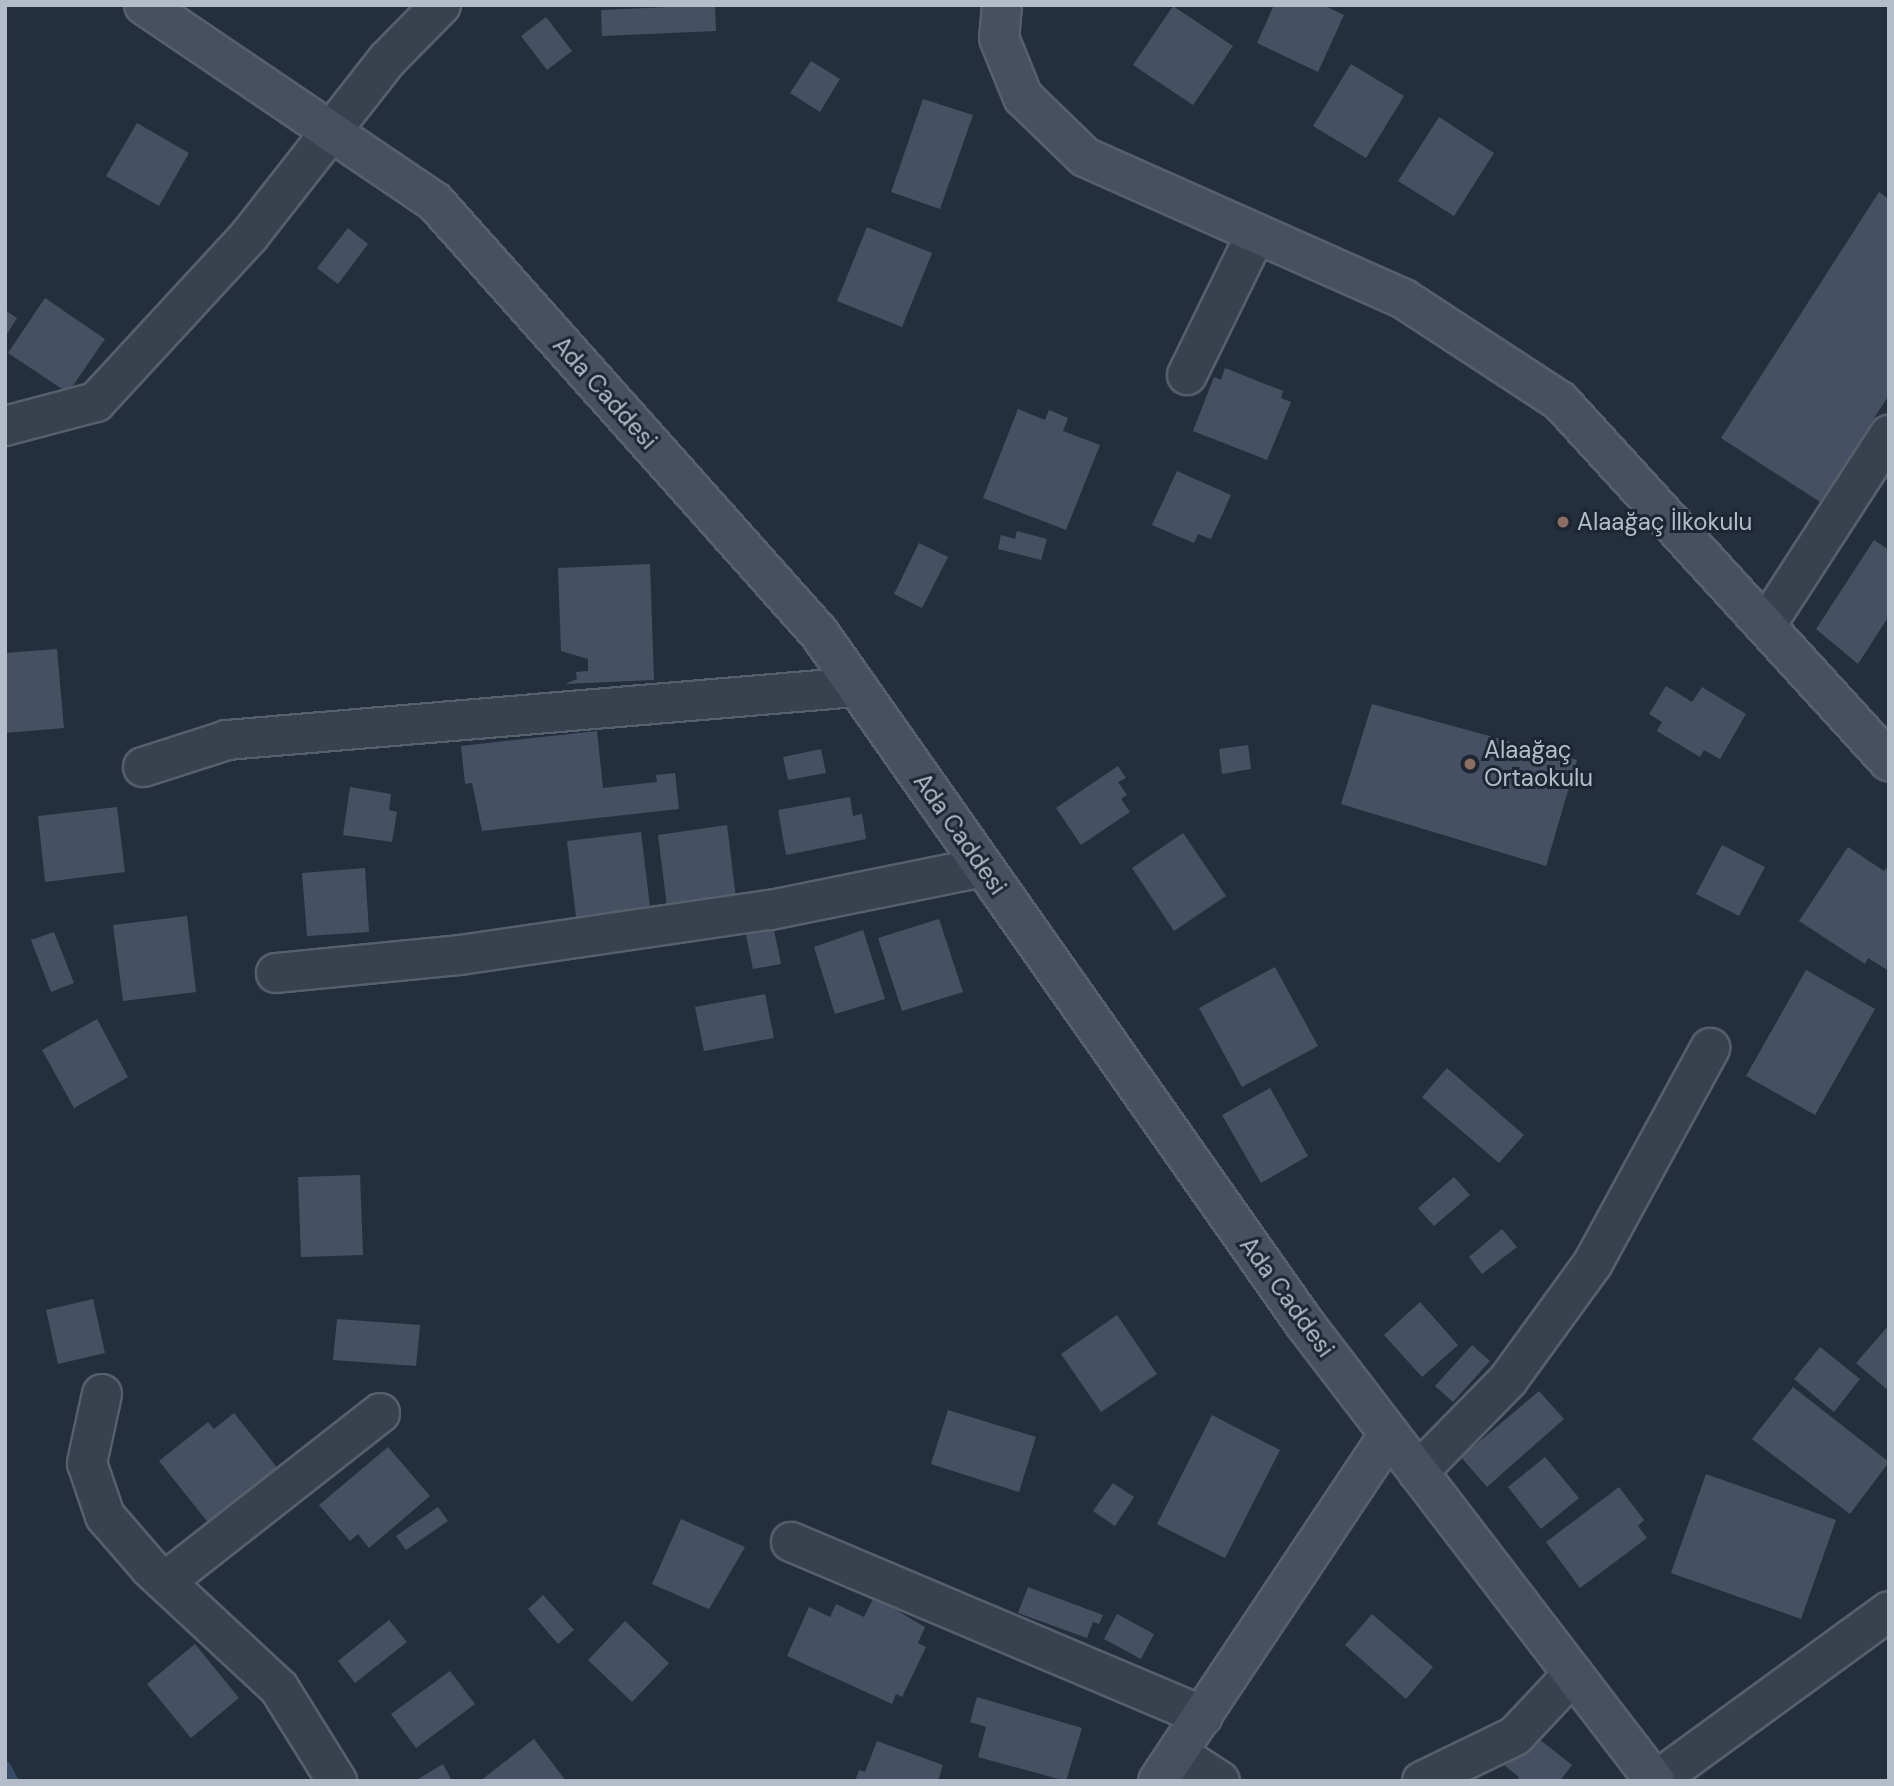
<!DOCTYPE html>
<meta charset="utf-8">
<style>
body{margin:0}
#map{position:relative;width:1894px;height:1786px;overflow:hidden;background:#242f3e;font-family:"DM Sans",sans-serif}
div>[style]{position:absolute}
[style*='--x']{left:calc(var(--x)*1px);top:calc(var(--y)*1px);width:calc(var(--w)*1px);rotate:calc(var(--a)*1deg)}
.stream>*{height:12px;margin:-6px;padding:0 6px;transform-origin:6px;border-radius:6px;background:#394c67}
.building>*{inset:0;background:#455162}
.roads{filter:drop-shadow(2px 0 #565f6c) drop-shadow(-2px 0 #565f6c) drop-shadow(0 2px #565f6c) drop-shadow(0 -2px #565f6c)}
.street>*{height:38px;margin:-19px;padding:0 19px;transform-origin:19px;border-radius:19px;background:#38414e}
.secondary>*{height:38px;margin:-19px;padding:0 19px;transform-origin:19px;border-radius:19px;background:#465061}
.dots>*{width:19px;height:19px;translate:-50% -50%;box-sizing:border-box;border:4px solid #1d2633;border-radius:50%}
span{translate:-50% -50%;white-space:nowrap;text-align:center;line-height:1.15;-webkit-text-stroke:6px #1d2633;paint-order:stroke}
.street-label{font-size:24px;color:#b4bcc9}
.poi-label{font-size:24px;color:#b4bcc9}
.left{translate:0 -50%;text-align:left}
.frame{position:absolute;inset:0;border:7px solid #b4bcc9;pointer-events:none}
</style>
<div id="map">
<div class="stream">
<i style="--x:5;--y:1767;--w:16;--a:63"></i>
</div>
<div class="building">
<i style="clip-path:polygon(715px 5px,716px 31px,602px 36px,601px 10px)"></i>
<i style="clip-path:polygon(1274px 5px,1323px 5px,1344px 15px,1318px 72px,1257px 43px)"></i>
<i style="clip-path:polygon(1173px 6px,1233px 46px,1193px 105px,1133px 65px)"></i>
<i style="clip-path:polygon(546px 17px,572px 51px,547px 70px,521px 36px)"></i>
<i style="clip-path:polygon(811px 61px,840px 79px,820px 112px,790px 93px)"></i>
<i style="clip-path:polygon(1351px 64px,1404px 96px,1366px 158px,1313px 126px)"></i>
<i style="clip-path:polygon(923px 99px,973px 115px,940px 209px,891px 192px)"></i>
<i style="clip-path:polygon(1439px 117px,1494px 153px,1454px 216px,1398px 181px)"></i>
<i style="clip-path:polygon(137px 123px,189px 153px,159px 206px,106px 176px)"></i>
<i style="clip-path:polygon(1879px 192px,1889px 199px,1889px 395px,1820px 502px,1721px 438px)"></i>
<i style="clip-path:polygon(867px 227px,932px 253px,902px 327px,837px 301px)"></i>
<i style="clip-path:polygon(348px 228px,368px 244px,338px 284px,317px 268px)"></i>
<i style="clip-path:polygon(45px 298px,105px 339px,68px 393px,8px 353px)"></i>
<i style="clip-path:polygon(5px 310px,17px 318px,5px 337px)"></i>
<i style="clip-path:polygon(1225px 368px,1283px 391px,1281px 398px,1291px 402px,1267px 460px,1193px 431px,1214px 377px,1221px 380px)"></i>
<i style="clip-path:polygon(1018px 409px,1045px 420px,1049px 410px,1068px 418px,1063px 431px,1100px 445px,1066px 530px,983px 498px)"></i>
<i style="clip-path:polygon(1177px 471px,1231px 495px,1211px 539px,1198px 534px,1194px 543px,1152px 525px)"></i>
<i style="clip-path:polygon(1017px 531px,1047px 539px,1041px 560px,998px 549px,1001px 535px,1015px 539px)"></i>
<i style="clip-path:polygon(1874px 540px,1889px 550px,1889px 616px,1858px 664px,1816px 629px)"></i>
<i style="clip-path:polygon(919px 543px,948px 557px,922px 608px,894px 594px)"></i>
<i style="clip-path:polygon(650px 564px,654px 680px,565px 684px,577px 679px,576px 672px,588px 671px,588px 659px,561px 651px,558px 568px)"></i>
<i style="clip-path:polygon(57px 649px,64px 728px,5px 733px,5px 653px)"></i>
<i style="clip-path:polygon(1666px 686px,1692px 702px,1702px 687px,1746px 714px,1720px 759px,1704px 750px,1700px 757px,1657px 731px,1662px 722px,1649px 714px)"></i>
<i style="clip-path:polygon(1372px 704px,1577px 760px,1546px 866px,1341px 804px)"></i>
<i style="clip-path:polygon(597px 731px,603px 788px,657px 782px,656px 775px,675px 773px,679px 809px,482px 831px,472px 783px,465px 784px,461px 746px)"></i>
<i style="clip-path:polygon(1248px 745px,1251px 769px,1222px 774px,1219px 749px)"></i>
<i style="clip-path:polygon(821px 749px,826px 773px,788px 780px,783px 757px)"></i>
<i style="clip-path:polygon(1118px 766px,1126px 778px,1118px 782px,1127px 795px,1121px 799px,1130px 812px,1081px 845px,1056px 808px)"></i>
<i style="clip-path:polygon(350px 787px,391px 794px,389px 810px,397px 812px,392px 842px,343px 835px)"></i>
<i style="clip-path:polygon(850px 797px,853px 816px,862px 814px,866px 839px,786px 855px,778px 810px)"></i>
<i style="clip-path:polygon(117px 807px,125px 872px,45px 882px,38px 816px)"></i>
<i style="clip-path:polygon(727px 825px,736px 898px,667px 907px,658px 835px)"></i>
<i style="clip-path:polygon(641px 832px,650px 907px,576px 917px,567px 841px)"></i>
<i style="clip-path:polygon(1183px 833px,1226px 896px,1174px 931px,1132px 868px)"></i>
<i style="clip-path:polygon(1722px 845px,1765px 867px,1739px 916px,1696px 894px)"></i>
<i style="clip-path:polygon(1848px 847px,1884px 871px,1889px 865px,1889px 971px,1868px 958px,1865px 964px,1799px 921px)"></i>
<i style="clip-path:polygon(365px 868px,369px 932px,307px 936px,302px 873px)"></i>
<i style="clip-path:polygon(187px 916px,196px 992px,123px 1001px,113px 925px)"></i>
<i style="clip-path:polygon(939px 919px,963px 992px,902px 1011px,878px 938px)"></i>
<i style="clip-path:polygon(773px 925px,781px 964px,753px 969px,745px 930px)"></i>
<i style="clip-path:polygon(863px 930px,885px 999px,835px 1014px,814px 947px)"></i>
<i style="clip-path:polygon(54px 932px,74px 983px,51px 992px,31px 940px)"></i>
<i style="clip-path:polygon(1275px 967px,1318px 1046px,1242px 1087px,1199px 1008px)"></i>
<i style="clip-path:polygon(1806px 970px,1875px 1009px,1815px 1115px,1746px 1076px)"></i>
<i style="clip-path:polygon(765px 994px,774px 1038px,704px 1051px,695px 1007px)"></i>
<i style="clip-path:polygon(97px 1019px,128px 1077px,74px 1108px,42px 1050px)"></i>
<i style="clip-path:polygon(1447px 1068px,1524px 1135px,1499px 1163px,1422px 1097px)"></i>
<i style="clip-path:polygon(1270px 1088px,1308px 1156px,1261px 1183px,1222px 1115px)"></i>
<i style="clip-path:polygon(360px 1175px,363px 1255px,301px 1257px,298px 1177px)"></i>
<i style="clip-path:polygon(1454px 1177px,1470px 1195px,1434px 1226px,1418px 1208px)"></i>
<i style="clip-path:polygon(1502px 1229px,1517px 1247px,1482px 1274px,1469px 1257px)"></i>
<i style="clip-path:polygon(93px 1299px,105px 1353px,58px 1364px,46px 1310px)"></i>
<i style="clip-path:polygon(1420px 1302px,1458px 1345px,1422px 1377px,1384px 1335px)"></i>
<i style="clip-path:polygon(1117px 1315px,1157px 1374px,1101px 1412px,1061px 1354px)"></i>
<i style="clip-path:polygon(337px 1319px,420px 1325px,416px 1366px,333px 1360px)"></i>
<i style="clip-path:polygon(1889px 1325px,1889px 1391px,1856px 1363px)"></i>
<i style="clip-path:polygon(1472px 1345px,1490px 1361px,1453px 1402px,1435px 1386px)"></i>
<i style="clip-path:polygon(1820px 1347px,1860px 1379px,1834px 1412px,1794px 1379px)"></i>
<i style="clip-path:polygon(1793px 1387px,1889px 1462px,1850px 1514px,1752px 1439px)"></i>
<i style="clip-path:polygon(1539px 1391px,1564px 1419px,1487px 1487px,1461px 1457px)"></i>
<i style="clip-path:polygon(948px 1410px,1036px 1437px,1019px 1492px,931px 1464px)"></i>
<i style="clip-path:polygon(234px 1413px,279px 1470px,210px 1525px,159px 1461px,208px 1422px,214px 1429px)"></i>
<i style="clip-path:polygon(1212px 1415px,1280px 1450px,1225px 1558px,1157px 1524px)"></i>
<i style="clip-path:polygon(388px 1447px,430px 1496px,369px 1548px,358px 1534px,350px 1541px,319px 1505px)"></i>
<i style="clip-path:polygon(1545px 1457px,1579px 1498px,1541px 1529px,1508px 1487px)"></i>
<i style="clip-path:polygon(1706px 1474px,1836px 1520px,1801px 1619px,1671px 1573px)"></i>
<i style="clip-path:polygon(1113px 1483px,1134px 1497px,1115px 1526px,1093px 1511px)"></i>
<i style="clip-path:polygon(1619px 1487px,1644px 1520px,1638px 1526px,1647px 1538px,1580px 1588px,1546px 1542px)"></i>
<i style="clip-path:polygon(438px 1507px,448px 1521px,406px 1550px,396px 1536px)"></i>
<i style="clip-path:polygon(681px 1519px,745px 1547px,709px 1609px,652px 1584px)"></i>
<i style="clip-path:polygon(1028px 1587px,1103px 1615px,1099px 1624px,1093px 1622px,1087px 1638px,1018px 1613px)"></i>
<i style="clip-path:polygon(543px 1595px,574px 1630px,558px 1644px,528px 1609px)"></i>
<i style="clip-path:polygon(874px 1597px,925px 1627px,918px 1643px,926px 1647px,902px 1697px,896px 1694px,892px 1704px,787px 1656px,809px 1607px,830px 1617px,836px 1604px,864px 1617px)"></i>
<i style="clip-path:polygon(1117px 1614px,1154px 1634px,1141px 1659px,1104px 1639px)"></i>
<i style="clip-path:polygon(1372px 1614px,1433px 1667px,1406px 1699px,1345px 1645px)"></i>
<i style="clip-path:polygon(389px 1620px,407px 1642px,355px 1683px,338px 1661px)"></i>
<i style="clip-path:polygon(625px 1621px,669px 1663px,632px 1702px,588px 1660px)"></i>
<i style="clip-path:polygon(195px 1644px,239px 1698px,191px 1738px,147px 1684px)"></i>
<i style="clip-path:polygon(450px 1671px,475px 1704px,416px 1748px,391px 1714px)"></i>
<i style="clip-path:polygon(977px 1697px,1082px 1728px,1066px 1781px,978px 1757px,986px 1727px,970px 1722px)"></i>
<i style="clip-path:polygon(1530px 1732px,1572px 1765px,1560px 1781px,1516px 1781px,1519px 1777px,1504px 1765px)"></i>
<i style="clip-path:polygon(534px 1739px,566px 1781px,480px 1781px)"></i>
<i style="clip-path:polygon(877px 1741px,943px 1765px,938px 1781px,855px 1781px,859px 1770px,865px 1772px)"></i>
<i style="clip-path:polygon(443px 1764px,452px 1781px,415px 1781px)"></i>
</div>
<div class="roads">
<div class="street">
<i style="--x:1187;--y:375;--w:157;--a:-63.9"></i>
<i style="--x:5;--y:426;--w:94;--a:-14.8"></i>
<i style="--x:96;--y:402;--w:226;--a:-47.3"></i>
<i style="--x:249;--y:236;--w:224;--a:-51.9"></i>
<i style="--x:387;--y:60;--w:77;--a:-45.5"></i>
<i style="--x:1768;--y:622;--w:223;--a:-57.1"></i>
<i style="--x:143;--y:767;--w:88;--a:-17.8"></i>
<i style="--x:227;--y:740;--w:631;--a:-4.82"></i>
<i style="--x:276;--y:973;--w:185;--a:-5.6"></i>
<i style="--x:460;--y:955;--w:313;--a:-8.3"></i>
<i style="--x:770;--y:910;--w:217;--a:-11.4"></i>
<i style="--x:102;--y:1394;--w:71;--a:102.3"></i>
<i style="--x:87;--y:1463;--w:56;--a:71.2"></i>
<i style="--x:105;--y:1516;--w:69;--a:49.1"></i>
<i style="--x:150;--y:1568;--w:176;--a:42.9"></i>
<i style="--x:279;--y:1688;--w:110;--a:58.1"></i>
<i style="--x:1418;--y:1472;--w:129;--a:-45.6"></i>
<i style="--x:1508;--y:1380;--w:145;--a:-54"></i>
<i style="--x:1593;--y:1263;--w:245;--a:-61.4"></i>
<i style="--x:791;--y:1542;--w:447;--a:22.9"></i>
<i style="--x:166;--y:1581;--w:272;--a:-38.1"></i>
<i style="--x:1177;--y:1753;--w:51;--a:33.1"></i>
<i style="--x:1422;--y:1781;--w:103;--a:-25.8"></i>
<i style="--x:1515;--y:1736;--w:85;--a:-46.9"></i>
<i style="--x:1656;--y:1781;--w:288;--a:-36.1"></i>
</div>
<div class="secondary">
<i style="--x:144;--y:5;--w:351;--a:34.1"></i>
<i style="--x:435;--y:202;--w:577;--a:48.3"></i>
<i style="--x:819;--y:633;--w:845;--a:54.88"></i>
<i style="--x:1305;--y:1324;--w:576;--a:52.55"></i>
<i style="--x:1002;--y:5;--w:33;--a:95"></i>
<i style="--x:999;--y:38;--w:64;--a:67.9"></i>
<i style="--x:1023;--y:97;--w:86;--a:44.1"></i>
<i style="--x:1085;--y:157;--w:349;--a:24"></i>
<i style="--x:1404;--y:299;--w:186;--a:33.2"></i>
<i style="--x:1560;--y:401;--w:488;--a:47.6"></i>
<i style="--x:1158;--y:1781;--w:417;--a:-56.3"></i>
</div>
</div>
<div class="dots">
<i style="left:1563px;top:522px;background:#8d6e63"></i>
<i style="left:1470px;top:764px;background:#8d6e63"></i>
</div>
<div class="street-label">
<span style="left:605px;top:393px;rotate:48deg">Ada Caddesi</span>
<span style="left:960px;top:834px;rotate:55deg">Ada Caddesi</span>
<span style="left:1287px;top:1297px;rotate:54deg">Ada Caddesi</span>
</div>
<div class="poi-label">
<span class="left" style="left:1577px;top:522px">Alaağaç İlkokulu</span>
<span class="left" style="left:1484px;top:764px">Alaağaç<br>Ortaokulu</span>
</div>
<div class="frame"></div>
</div>
